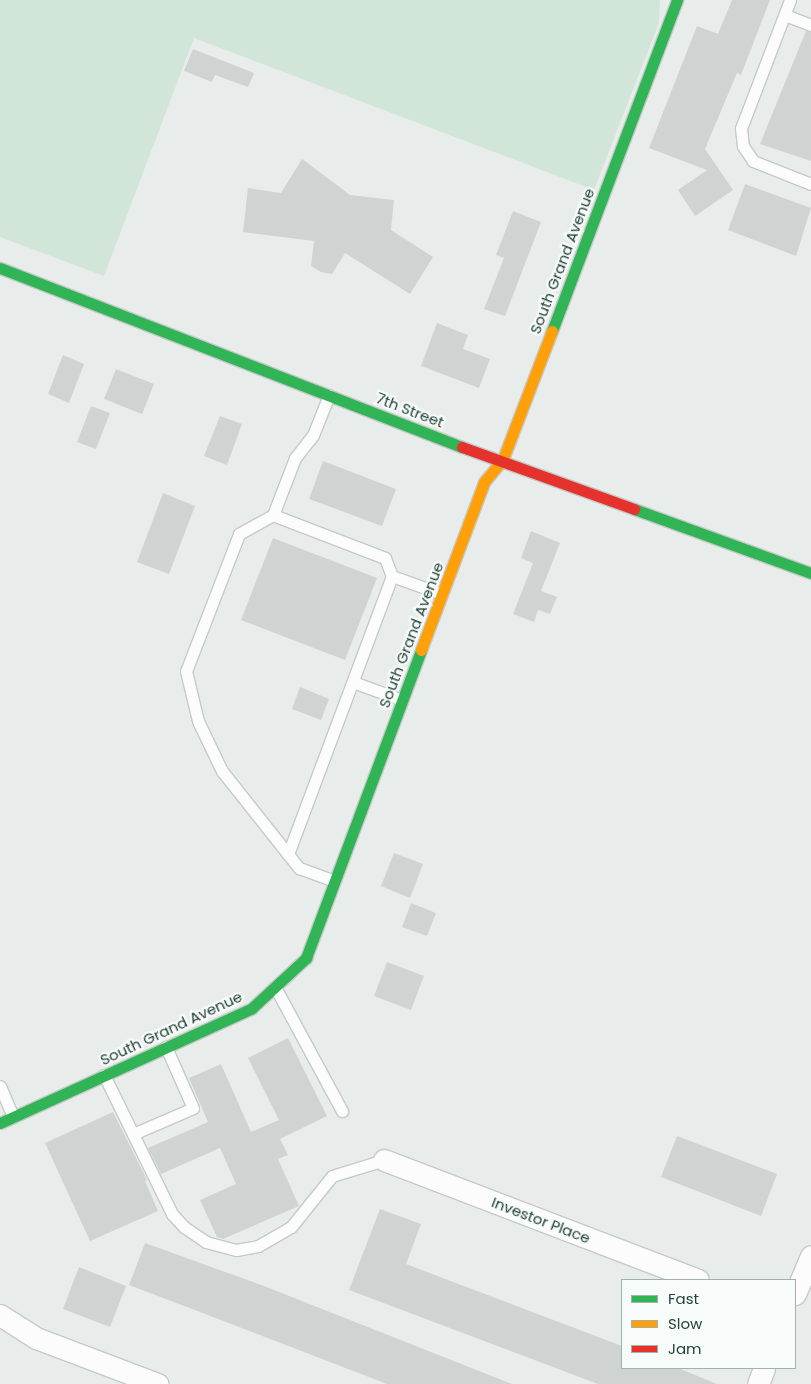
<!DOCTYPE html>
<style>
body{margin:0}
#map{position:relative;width:811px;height:1384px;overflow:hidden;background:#e8edeb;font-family:Poppins,sans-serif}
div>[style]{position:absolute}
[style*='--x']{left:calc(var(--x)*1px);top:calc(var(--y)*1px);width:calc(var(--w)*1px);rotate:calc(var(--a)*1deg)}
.green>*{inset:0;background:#d1e6d8}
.building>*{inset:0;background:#cfd4d2}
.roads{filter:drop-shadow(1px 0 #c5cac8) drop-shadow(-1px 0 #c5cac8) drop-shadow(0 1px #c5cac8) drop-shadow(0 -1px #c5cac8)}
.lane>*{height:11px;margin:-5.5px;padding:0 5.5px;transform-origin:5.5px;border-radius:5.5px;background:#fcfcfc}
.street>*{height:21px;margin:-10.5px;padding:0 10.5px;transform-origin:10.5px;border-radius:10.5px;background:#fcfcfc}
.fast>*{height:11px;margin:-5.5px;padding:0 5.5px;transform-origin:5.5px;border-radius:5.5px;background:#30b455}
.slow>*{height:11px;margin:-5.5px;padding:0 5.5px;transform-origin:5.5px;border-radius:5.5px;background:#ff9f0a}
.jam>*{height:11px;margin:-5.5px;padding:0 5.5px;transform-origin:5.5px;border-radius:5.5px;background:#e5322d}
span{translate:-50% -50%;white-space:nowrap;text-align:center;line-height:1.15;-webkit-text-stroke:4.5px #f7fbf9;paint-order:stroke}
.street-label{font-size:15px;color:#24423a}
.legend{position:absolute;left:621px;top:1279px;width:175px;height:90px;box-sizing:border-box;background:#f7fbf9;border:1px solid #a3b1ad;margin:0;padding:6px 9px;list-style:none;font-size:15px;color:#24423a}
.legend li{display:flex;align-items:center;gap:10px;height:25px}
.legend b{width:25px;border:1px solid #a3b1ad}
</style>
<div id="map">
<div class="green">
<i style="clip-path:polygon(0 0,660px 0,659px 23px,594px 190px,194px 38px,104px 276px,0 237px)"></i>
</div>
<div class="building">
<i style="clip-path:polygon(732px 0,770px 0,741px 75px,737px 73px,705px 149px,733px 190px,695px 216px,678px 190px,707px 170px,649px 148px,697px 26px,718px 34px)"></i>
<i style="clip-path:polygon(806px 31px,811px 32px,811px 161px,760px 144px)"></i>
<i style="clip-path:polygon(193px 49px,254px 73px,248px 87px,215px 75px,212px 82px,184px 71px)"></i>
<i style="clip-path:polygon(302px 159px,350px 195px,394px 200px,391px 230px,433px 257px,410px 294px,345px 253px,332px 274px,321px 272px,311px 266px,314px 241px,243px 232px,248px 188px,281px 193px)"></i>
<i style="clip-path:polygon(745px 184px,811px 208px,796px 256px,728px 230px)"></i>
<i style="clip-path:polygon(513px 211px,541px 222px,505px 316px,484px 309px,504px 258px,496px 255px)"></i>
<i style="clip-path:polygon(437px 323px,468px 335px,463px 349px,490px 359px,479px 388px,421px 366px)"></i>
<i style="clip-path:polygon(63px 355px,84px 364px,69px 403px,48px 394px)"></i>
<i style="clip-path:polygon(116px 369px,154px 384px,142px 414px,104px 399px)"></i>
<i style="clip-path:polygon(91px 406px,110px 413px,96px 449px,77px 442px)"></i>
<i style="clip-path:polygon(220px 416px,242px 424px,227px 465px,204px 456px)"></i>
<i style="clip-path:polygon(323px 461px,396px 489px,382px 526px,309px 499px)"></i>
<i style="clip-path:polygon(163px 493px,195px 506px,169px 574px,137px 562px)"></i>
<i style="clip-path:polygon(531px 531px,560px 543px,541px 591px,557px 597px,550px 614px,538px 610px,534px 622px,513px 614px,533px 563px,521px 558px)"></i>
<i style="clip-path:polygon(273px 538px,377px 578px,345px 660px,241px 620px)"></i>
<i style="clip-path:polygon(300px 687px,329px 699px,321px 720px,292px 709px)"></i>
<i style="clip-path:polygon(394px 853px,423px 864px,410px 898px,381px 886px)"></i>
<i style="clip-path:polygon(411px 903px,436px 913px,427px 936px,402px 927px)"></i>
<i style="clip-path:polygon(387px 962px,424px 976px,411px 1010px,374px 996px)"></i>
<i style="clip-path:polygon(288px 1038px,327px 1116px,280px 1139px,288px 1155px,278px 1159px,299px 1206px,223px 1239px,217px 1237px,200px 1200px,236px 1184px,220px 1148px,161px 1174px,148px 1148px,208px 1122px,189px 1078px,221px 1064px,251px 1132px,279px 1120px,248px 1058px)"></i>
<i style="clip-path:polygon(113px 1112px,147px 1180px,145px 1181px,158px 1211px,90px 1241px,45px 1143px)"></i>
<i style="clip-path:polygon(677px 1136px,777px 1174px,761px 1216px,661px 1177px)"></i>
<i style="clip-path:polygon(380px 1209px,421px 1224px,406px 1264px,622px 1346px,622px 1368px,678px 1368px,717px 1384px,598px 1384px,349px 1290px)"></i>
<i style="clip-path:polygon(145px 1243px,264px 1286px,512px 1384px,387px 1384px,200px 1312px,129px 1285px)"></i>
<i style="clip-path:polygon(79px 1267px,126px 1286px,110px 1327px,63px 1309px)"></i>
</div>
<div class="roads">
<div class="lane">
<i style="--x:790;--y:0;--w:137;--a:110.9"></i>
<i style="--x:741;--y:128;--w:18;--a:84"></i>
<i style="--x:743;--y:146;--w:18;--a:56"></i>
<i style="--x:753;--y:161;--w:62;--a:21.6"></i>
<i style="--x:785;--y:15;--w:28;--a:21"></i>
<i style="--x:329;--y:395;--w:43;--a:111.8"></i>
<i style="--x:313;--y:435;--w:29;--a:128"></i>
<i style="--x:295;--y:458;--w:61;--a:111.1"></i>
<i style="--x:273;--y:515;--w:39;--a:151"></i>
<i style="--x:239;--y:534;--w:147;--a:111.1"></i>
<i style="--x:186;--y:671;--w:51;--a:76.5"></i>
<i style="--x:198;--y:721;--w:55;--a:64.4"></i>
<i style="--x:222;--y:771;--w:124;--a:51.6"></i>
<i style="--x:299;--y:868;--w:37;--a:20"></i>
<i style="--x:273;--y:515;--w:120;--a:21"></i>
<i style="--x:385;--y:558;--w:19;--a:69"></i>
<i style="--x:392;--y:576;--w:297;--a:110.5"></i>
<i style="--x:392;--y:576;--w:53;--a:19.8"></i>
<i style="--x:353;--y:682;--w:52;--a:20.2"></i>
<i style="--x:275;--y:987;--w:141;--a:61.6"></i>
<i style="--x:104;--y:1075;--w:155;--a:63.9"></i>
<i style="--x:172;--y:1214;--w:18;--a:47"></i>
<i style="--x:184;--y:1227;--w:27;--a:34"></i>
<i style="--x:206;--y:1242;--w:31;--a:15"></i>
<i style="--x:236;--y:1250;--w:22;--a:-10"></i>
<i style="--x:258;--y:1246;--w:38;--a:-30"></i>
<i style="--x:291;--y:1227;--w:65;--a:-51.2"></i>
<i style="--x:332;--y:1176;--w:54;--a:-17.1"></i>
<i style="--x:0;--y:1086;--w:34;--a:67"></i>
<i style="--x:133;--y:1134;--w:65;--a:-23.4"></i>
<i style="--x:193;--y:1108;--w:67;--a:-113.9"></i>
</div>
<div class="street">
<i style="--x:384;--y:1160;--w:336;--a:20.9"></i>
<i style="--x:795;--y:1294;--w:41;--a:-67.2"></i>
<i style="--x:0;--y:1315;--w:43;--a:32.6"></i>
<i style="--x:36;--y:1338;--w:130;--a:20.7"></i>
<i style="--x:758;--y:1384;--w:17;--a:-69"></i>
</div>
<div class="fast">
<i style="--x:0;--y:268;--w:495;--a:21.2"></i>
<i style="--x:552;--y:331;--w:354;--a:-69.3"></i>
<i style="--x:634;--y:509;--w:188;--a:19.9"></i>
<i style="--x:0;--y:1123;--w:277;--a:-24.5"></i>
<i style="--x:252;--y:1008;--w:74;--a:-42.8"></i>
<i style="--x:306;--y:958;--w:329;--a:-69.5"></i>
</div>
<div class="slow">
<i style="--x:421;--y:650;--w:179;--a:-69.4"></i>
<i style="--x:484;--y:482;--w:30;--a:-50"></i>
<i style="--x:503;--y:459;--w:137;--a:-69.1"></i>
</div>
<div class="jam">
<i style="--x:462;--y:447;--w:183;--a:19.8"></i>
</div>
</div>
<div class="street-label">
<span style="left:562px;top:261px;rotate:-69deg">South Grand Avenue</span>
<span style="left:410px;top:410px;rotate:21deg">7th Street</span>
<span style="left:411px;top:635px;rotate:-69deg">South Grand Avenue</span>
<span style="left:171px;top:1028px;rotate:-25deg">South Grand Avenue</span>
<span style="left:541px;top:1220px;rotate:21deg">Investor Place</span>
</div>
<ul class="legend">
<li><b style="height:6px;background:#30b455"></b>Fast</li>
<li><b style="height:6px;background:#ff9f0a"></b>Slow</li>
<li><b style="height:6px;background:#e5322d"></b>Jam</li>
</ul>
</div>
